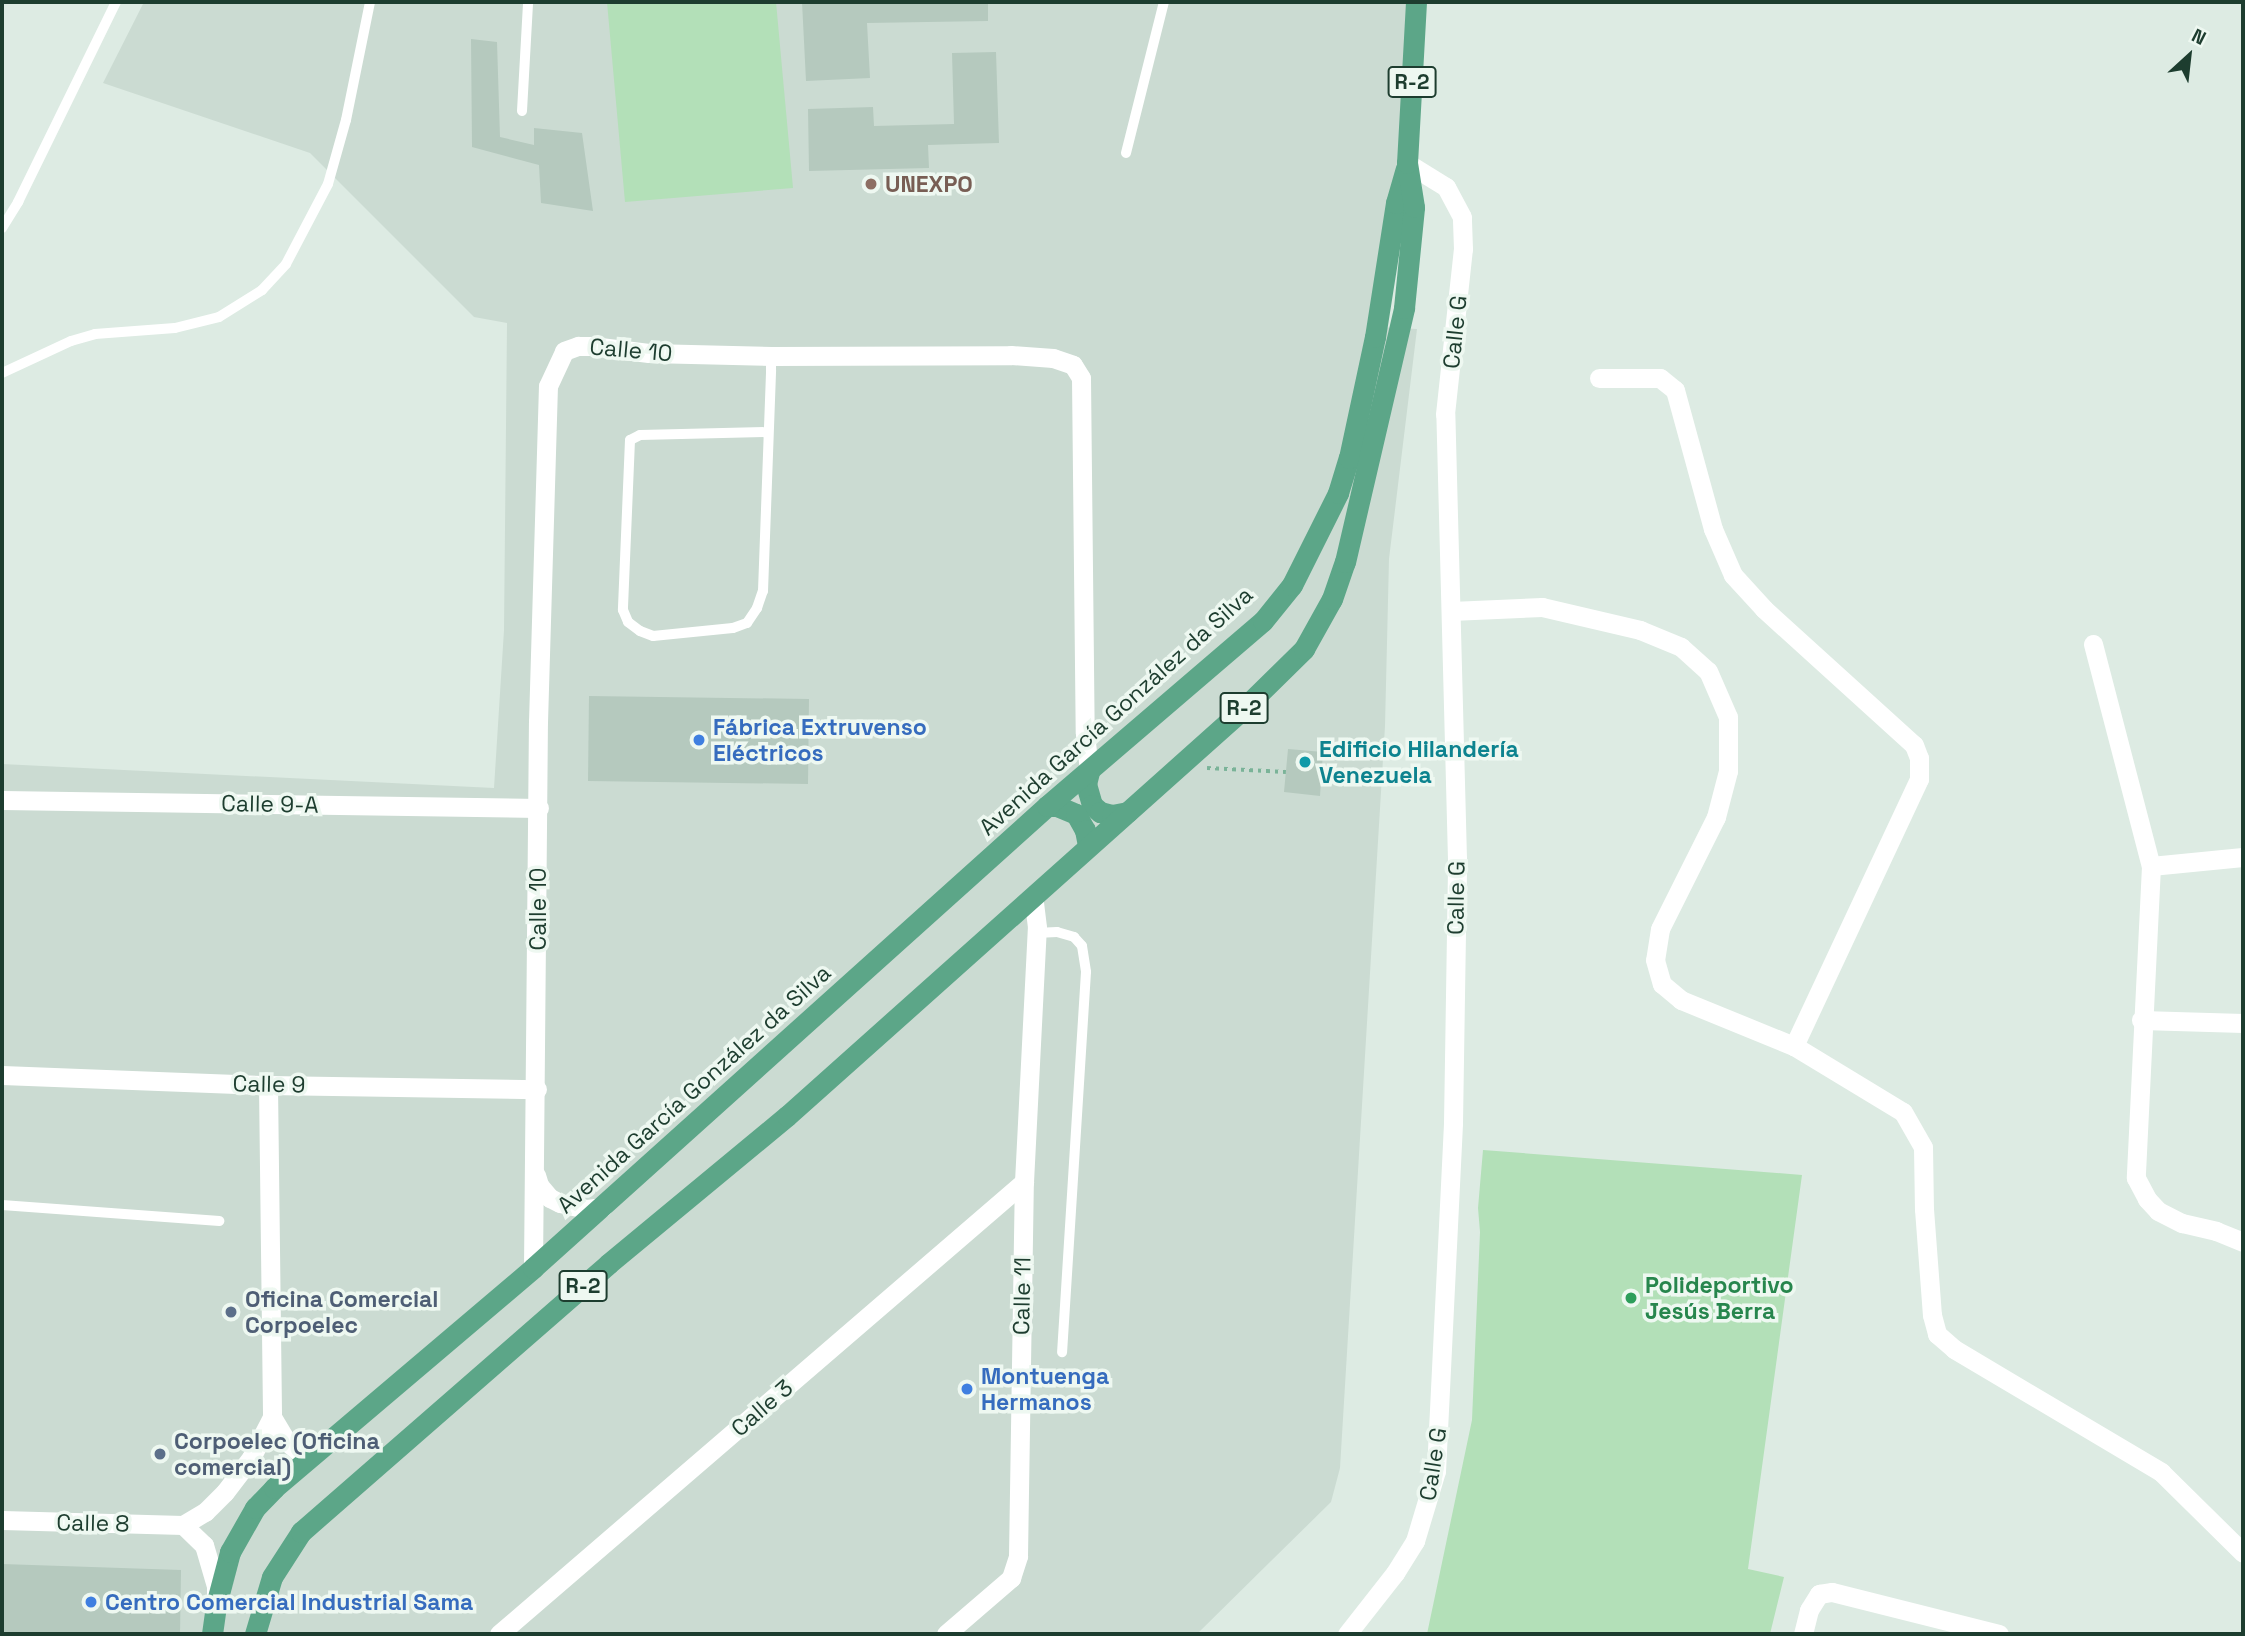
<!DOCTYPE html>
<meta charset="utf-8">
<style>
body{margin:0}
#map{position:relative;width:2245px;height:1636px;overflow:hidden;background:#ddebe3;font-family:"Space Grotesk",sans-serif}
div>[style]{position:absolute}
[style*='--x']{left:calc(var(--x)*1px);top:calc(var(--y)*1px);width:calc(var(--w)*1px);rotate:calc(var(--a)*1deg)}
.built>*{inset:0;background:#cbdbd2}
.green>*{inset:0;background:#b3e0b8}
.building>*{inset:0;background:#b5c9be}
.path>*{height:3.5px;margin-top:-1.75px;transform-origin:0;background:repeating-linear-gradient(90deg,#7ab398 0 3.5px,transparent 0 8.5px)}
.lane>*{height:10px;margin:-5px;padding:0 5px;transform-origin:5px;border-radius:5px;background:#fff}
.street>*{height:19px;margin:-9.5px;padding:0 9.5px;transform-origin:9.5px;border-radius:9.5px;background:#fff}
.primary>*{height:21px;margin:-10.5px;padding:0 10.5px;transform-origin:10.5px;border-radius:10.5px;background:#5ca688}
.dots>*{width:19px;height:19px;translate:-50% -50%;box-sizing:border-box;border:4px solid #eef8f1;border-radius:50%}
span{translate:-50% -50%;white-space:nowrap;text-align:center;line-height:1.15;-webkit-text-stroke:7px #eef8f1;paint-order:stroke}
.shield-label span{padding:2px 5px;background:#eef8f1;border:2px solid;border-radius:5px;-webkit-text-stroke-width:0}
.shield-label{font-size:21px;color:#1d3d2f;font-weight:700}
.education-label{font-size:23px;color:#785e54;font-weight:700}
.left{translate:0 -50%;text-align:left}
.street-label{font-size:23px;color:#1d3d2f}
.shop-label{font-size:23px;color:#366cbe;font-weight:700}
.culture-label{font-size:23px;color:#0d838f;font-weight:700}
.leisure-label{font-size:23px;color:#27864d;font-weight:700}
.service-label{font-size:23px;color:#4e5e75;font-weight:700}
.frame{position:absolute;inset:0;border:4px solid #1d3d2f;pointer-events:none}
.north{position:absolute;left:2154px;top:21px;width:70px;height:70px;-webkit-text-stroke:5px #eef8f1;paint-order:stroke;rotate:27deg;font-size:19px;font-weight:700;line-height:28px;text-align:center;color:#1d3d2f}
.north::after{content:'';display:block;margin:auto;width:24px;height:32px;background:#1d3d2f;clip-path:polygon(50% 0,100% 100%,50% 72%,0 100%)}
</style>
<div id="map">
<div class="built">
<i style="clip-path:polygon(144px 2px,1416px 2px,1409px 130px,1377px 327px,1417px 329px,1389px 559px,1385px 726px,1340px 1468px,1331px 1502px,1197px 1634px,2px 1634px,2px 764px,494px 788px,504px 630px,507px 323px,474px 317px,310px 153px,103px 83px)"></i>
</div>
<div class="green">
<i style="clip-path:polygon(607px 2px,776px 2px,793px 188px,625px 202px)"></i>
<i style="clip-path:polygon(1483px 1150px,1802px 1175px,1748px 1569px,1784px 1577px,1770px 1634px,1427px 1634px,1472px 1420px,1480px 1232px,1478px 1208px)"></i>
</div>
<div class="building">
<i style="clip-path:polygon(802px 2px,988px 2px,988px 21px,867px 23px,870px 78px,806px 81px)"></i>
<i style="clip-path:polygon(471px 39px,497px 42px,500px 137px,534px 145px,534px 128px,582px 133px,593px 211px,541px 203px,539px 165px,472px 147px)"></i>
<i style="clip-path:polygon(996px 52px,999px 143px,928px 145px,929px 168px,809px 171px,808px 109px,873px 107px,874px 126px,954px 124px,952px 53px)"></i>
<i style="clip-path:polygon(589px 696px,809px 699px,808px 784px,588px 781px)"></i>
<i style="clip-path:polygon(1288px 749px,1323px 752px,1320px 796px,1284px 792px)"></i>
<i style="clip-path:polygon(2px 1564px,181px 1570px,180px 1634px,2px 1634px)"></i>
</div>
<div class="path">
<i style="--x:1207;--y:768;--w:79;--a:2.9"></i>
</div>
<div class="lane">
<i style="--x:522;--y:111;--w:109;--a:-86.8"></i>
<i style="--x:1126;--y:153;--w:156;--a:-75.9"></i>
<i style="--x:2;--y:228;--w:31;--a:-58"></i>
<i style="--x:18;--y:202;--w:223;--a:-63.9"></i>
<i style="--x:2;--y:373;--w:76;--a:-24.9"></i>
<i style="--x:71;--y:341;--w:25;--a:-16"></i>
<i style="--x:95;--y:334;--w:80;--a:-4.3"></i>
<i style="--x:175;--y:328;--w:45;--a:-14"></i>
<i style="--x:219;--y:317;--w:51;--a:-32.1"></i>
<i style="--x:262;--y:290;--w:35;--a:-47"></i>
<i style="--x:286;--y:264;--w:90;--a:-62.3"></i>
<i style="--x:328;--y:184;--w:66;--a:-74.3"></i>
<i style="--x:346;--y:120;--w:120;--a:-78.5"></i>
<i style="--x:768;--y:432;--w:128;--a:178.7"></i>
<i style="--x:640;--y:435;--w:11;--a:153"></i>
<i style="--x:630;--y:440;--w:170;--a:92.4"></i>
<i style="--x:623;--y:610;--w:13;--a:67"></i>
<i style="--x:628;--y:622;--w:15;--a:37"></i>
<i style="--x:640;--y:631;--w:14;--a:21"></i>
<i style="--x:653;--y:636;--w:80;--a:-5.7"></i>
<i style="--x:733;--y:628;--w:15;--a:-20"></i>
<i style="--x:747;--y:623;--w:18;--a:-56"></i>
<i style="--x:757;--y:608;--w:18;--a:-71"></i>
<i style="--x:763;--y:591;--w:221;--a:-87.9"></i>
<i style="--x:771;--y:370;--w:14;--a:-90"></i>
<i style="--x:1036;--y:933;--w:21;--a:-3"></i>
<i style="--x:1057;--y:932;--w:18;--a:16"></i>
<i style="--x:1074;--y:937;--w:12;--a:48"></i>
<i style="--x:1082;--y:946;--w:26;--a:81"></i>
<i style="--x:1086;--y:972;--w:381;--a:93.6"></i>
<i style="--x:2;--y:1205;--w:218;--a:4.2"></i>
</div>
<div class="street">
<i style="--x:1599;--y:378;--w:61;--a:0"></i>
<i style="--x:1660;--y:378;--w:19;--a:39"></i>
<i style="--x:1675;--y:390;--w:144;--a:74.7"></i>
<i style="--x:1713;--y:529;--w:50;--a:66.5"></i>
<i style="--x:1733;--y:575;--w:46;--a:47.6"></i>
<i style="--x:1764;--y:609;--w:202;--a:42.2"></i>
<i style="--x:1914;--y:745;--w:14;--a:69"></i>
<i style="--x:1919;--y:758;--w:21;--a:90"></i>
<i style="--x:1919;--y:779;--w:295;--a:115.1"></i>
<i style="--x:1451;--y:611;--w:91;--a:-2.5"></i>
<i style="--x:1542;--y:607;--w:101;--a:13.2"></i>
<i style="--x:1640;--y:630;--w:44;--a:22.5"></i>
<i style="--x:1681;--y:647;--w:36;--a:42"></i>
<i style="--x:1708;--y:671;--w:50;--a:66.5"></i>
<i style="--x:1728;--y:717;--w:54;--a:90"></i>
<i style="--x:1728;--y:771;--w:48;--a:104.6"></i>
<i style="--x:1716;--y:817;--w:125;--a:116.6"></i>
<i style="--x:1660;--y:929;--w:31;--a:99"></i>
<i style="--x:1655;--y:960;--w:25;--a:74"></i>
<i style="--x:1662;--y:984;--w:25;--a:40"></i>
<i style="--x:1681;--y:1000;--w:122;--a:22.2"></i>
<i style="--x:1794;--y:1046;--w:127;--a:31.2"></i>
<i style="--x:1903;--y:1112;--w:40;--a:60.3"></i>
<i style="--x:1923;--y:1147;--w:62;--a:89.1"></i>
<i style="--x:1924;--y:1209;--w:106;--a:85.7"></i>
<i style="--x:1932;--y:1315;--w:20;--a:75"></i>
<i style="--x:1937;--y:1334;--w:23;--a:41"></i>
<i style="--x:1954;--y:1349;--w:241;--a:30.7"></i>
<i style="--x:2161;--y:1472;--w:115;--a:44.6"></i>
<i style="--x:2093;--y:644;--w:229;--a:75.4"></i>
<i style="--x:2151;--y:866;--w:312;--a:92.8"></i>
<i style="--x:2136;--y:1178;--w:24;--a:62"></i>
<i style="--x:2147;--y:1199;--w:16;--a:47"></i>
<i style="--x:2158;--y:1211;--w:27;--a:27"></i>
<i style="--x:2182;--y:1223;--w:35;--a:13"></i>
<i style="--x:2216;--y:1231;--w:29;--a:22"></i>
<i style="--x:2;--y:800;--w:537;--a:0.85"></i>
<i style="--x:2151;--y:866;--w:92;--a:-5.6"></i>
<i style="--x:2141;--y:1020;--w:102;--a:1.7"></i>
<i style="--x:2;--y:1075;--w:266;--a:2.2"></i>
<i style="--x:268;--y:1085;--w:269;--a:0.9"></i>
<i style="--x:268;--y:1085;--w:332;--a:89.3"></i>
<i style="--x:536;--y:1175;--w:10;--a:73"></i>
<i style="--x:539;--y:1185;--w:17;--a:50"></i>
<i style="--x:550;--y:1198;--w:11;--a:27"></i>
<i style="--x:560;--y:1203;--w:28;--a:13"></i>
<i style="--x:587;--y:1209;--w:16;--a:-7"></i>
<i style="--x:533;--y:1268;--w:546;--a:-89.48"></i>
<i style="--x:538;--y:722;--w:336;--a:-88.3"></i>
<i style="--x:548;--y:386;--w:38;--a:-65"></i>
<i style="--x:564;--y:351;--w:15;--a:-20"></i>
<i style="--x:578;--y:346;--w:14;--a:0"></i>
<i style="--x:592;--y:346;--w:57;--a:7"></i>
<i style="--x:649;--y:353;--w:122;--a:1.4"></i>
<i style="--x:771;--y:356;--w:240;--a:-0.2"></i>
<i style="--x:1011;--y:355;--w:42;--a:4.1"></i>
<i style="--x:1053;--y:358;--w:21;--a:19"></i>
<i style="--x:1073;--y:365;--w:15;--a:58"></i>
<i style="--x:1081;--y:378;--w:355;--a:89.4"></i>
<i style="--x:1085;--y:733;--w:39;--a:84"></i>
<i style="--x:2;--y:1520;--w:181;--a:1.6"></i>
<i style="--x:183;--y:1525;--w:26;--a:-31"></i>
<i style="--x:205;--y:1512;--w:28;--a:-45"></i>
<i style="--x:225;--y:1492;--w:43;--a:-52.6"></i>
<i style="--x:251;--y:1458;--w:46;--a:-62.9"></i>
<i style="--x:272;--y:1417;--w:29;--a:59"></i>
<i style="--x:287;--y:1442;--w:14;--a:39"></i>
<i style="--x:298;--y:1451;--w:12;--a:5"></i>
<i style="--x:310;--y:1452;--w:16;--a:-22"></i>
<i style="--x:183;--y:1525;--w:29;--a:44"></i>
<i style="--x:204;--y:1545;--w:43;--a:73.7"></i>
<i style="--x:216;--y:1586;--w:14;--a:90"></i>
<i style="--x:499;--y:1634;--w:693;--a:-40.73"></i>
<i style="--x:946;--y:1634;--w:86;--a:-40.7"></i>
<i style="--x:1011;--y:1578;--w:23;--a:-72"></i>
<i style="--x:1018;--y:1556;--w:374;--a:-89.1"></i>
<i style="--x:1024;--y:1182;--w:255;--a:-87.1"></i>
<i style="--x:1037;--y:927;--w:31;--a:-97"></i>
<i style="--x:1347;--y:1634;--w:78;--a:-51.8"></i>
<i style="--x:1395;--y:1573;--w:38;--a:-58"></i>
<i style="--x:1415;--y:1541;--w:73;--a:-73.3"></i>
<i style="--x:1436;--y:1471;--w:348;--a:-87.2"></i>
<i style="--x:1453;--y:1123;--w:264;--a:-89.1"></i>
<i style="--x:1457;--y:859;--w:445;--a:-91.5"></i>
<i style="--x:1445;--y:414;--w:166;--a:-83.8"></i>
<i style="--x:1463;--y:249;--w:32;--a:-92"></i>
<i style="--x:1462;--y:217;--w:34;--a:-118"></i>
<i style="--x:1446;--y:187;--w:46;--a:-148.4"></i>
<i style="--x:1803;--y:1634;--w:25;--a:-76"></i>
<i style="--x:1809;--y:1610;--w:19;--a:-58"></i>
<i style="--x:1819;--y:1594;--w:13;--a:-9"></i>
<i style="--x:1832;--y:1592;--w:172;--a:14.1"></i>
</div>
<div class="primary">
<i style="--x:1089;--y:772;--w:12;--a:104"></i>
<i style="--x:1086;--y:784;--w:22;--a:74"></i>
<i style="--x:1092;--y:805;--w:11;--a:41"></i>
<i style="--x:1100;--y:812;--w:12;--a:14"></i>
<i style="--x:1112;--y:815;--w:16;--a:-11"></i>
<i style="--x:1047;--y:806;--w:10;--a:0"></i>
<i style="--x:1057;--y:806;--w:21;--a:23"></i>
<i style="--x:1076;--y:814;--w:18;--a:61"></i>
<i style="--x:1085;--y:830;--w:16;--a:79"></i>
<i style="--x:212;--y:1634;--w:29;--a:-82"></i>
<i style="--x:216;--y:1605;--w:55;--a:-75.2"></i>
<i style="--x:230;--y:1552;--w:51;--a:-60.4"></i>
<i style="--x:255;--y:1508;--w:28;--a:-46"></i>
<i style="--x:274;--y:1488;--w:340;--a:-40.3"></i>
<i style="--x:533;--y:1268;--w:691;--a:-41.95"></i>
<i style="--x:1047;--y:806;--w:284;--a:-40.6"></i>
<i style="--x:1263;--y:621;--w:46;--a:-51.1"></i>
<i style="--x:1292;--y:585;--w:103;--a:-63.4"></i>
<i style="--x:1338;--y:493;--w:37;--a:-73"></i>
<i style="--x:1349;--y:458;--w:124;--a:-77.9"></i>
<i style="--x:1375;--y:337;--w:136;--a:-81.1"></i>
<i style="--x:1396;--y:203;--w:36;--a:-74"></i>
<i style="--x:255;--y:1634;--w:59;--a:-73.4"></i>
<i style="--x:272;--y:1577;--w:54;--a:-57.2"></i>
<i style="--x:301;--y:1532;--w:408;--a:-41.1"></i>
<i style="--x:608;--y:1264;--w:232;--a:-39.6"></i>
<i style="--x:787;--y:1116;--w:611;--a:-41.75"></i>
<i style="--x:1243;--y:709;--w:86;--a:-44.5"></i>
<i style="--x:1304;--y:649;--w:57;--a:-60.8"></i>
<i style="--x:1332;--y:599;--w:39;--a:-71"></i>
<i style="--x:1345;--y:562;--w:261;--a:-76.9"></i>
<i style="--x:1404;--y:308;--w:101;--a:-84.3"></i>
<i style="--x:1414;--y:207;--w:45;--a:-99"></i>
<i style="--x:1407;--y:163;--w:161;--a:-86.8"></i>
</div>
<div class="dots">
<i style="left:871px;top:184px;background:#8d6e63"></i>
<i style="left:699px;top:740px;background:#3f7fe0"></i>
<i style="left:1305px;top:762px;background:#0f9aa8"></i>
<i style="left:1631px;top:1298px;background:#2e9e5b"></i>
<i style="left:231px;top:1312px;background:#5c6f8a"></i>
<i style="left:967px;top:1389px;background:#3f7fe0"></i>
<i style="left:160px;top:1454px;background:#5c6f8a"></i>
<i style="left:91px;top:1602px;background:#3f7fe0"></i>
</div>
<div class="shield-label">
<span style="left:1412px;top:82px">R-2</span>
<span style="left:1244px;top:708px">R-2</span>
<span style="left:583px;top:1286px">R-2</span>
</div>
<div class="education-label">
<span class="left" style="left:885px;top:184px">UNEXPO</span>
</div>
<div class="street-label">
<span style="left:1455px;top:332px;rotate:-84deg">Calle G</span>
<span style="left:631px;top:350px;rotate:5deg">Calle 10</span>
<span style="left:1116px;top:711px;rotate:-42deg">Avenida García González da Silva</span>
<span style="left:270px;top:804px;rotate:1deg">Calle 9-A</span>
<span style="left:1456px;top:898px;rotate:-89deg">Calle G</span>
<span style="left:538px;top:909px;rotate:-90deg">Calle 10</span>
<span style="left:269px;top:1084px;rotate:1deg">Calle 9</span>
<span style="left:694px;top:1089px;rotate:-42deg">Avenida García González da Silva</span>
<span style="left:1022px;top:1296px;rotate:-89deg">Calle 11</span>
<span style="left:762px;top:1408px;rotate:-41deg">Calle 3</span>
<span style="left:1433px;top:1464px;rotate:-81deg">Calle G</span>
<span style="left:93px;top:1523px;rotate:1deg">Calle 8</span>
</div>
<div class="shop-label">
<span class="left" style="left:713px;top:740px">Fábrica Extruvenso<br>Eléctricos</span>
<span class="left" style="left:981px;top:1389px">Montuenga<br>Hermanos</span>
<span class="left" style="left:105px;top:1602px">Centro Comercial Industrial Sama</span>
</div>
<div class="culture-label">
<span class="left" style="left:1319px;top:762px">Edificio Hilandería<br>Venezuela</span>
</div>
<div class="leisure-label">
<span class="left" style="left:1645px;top:1298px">Polideportivo<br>Jesús Berra</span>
</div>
<div class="service-label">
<span class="left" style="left:245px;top:1312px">Oficina Comercial<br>Corpoelec</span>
<span class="left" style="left:174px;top:1454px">Corpoelec (Oficina<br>comercial)</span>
</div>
<div class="frame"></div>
<div class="north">N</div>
</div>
